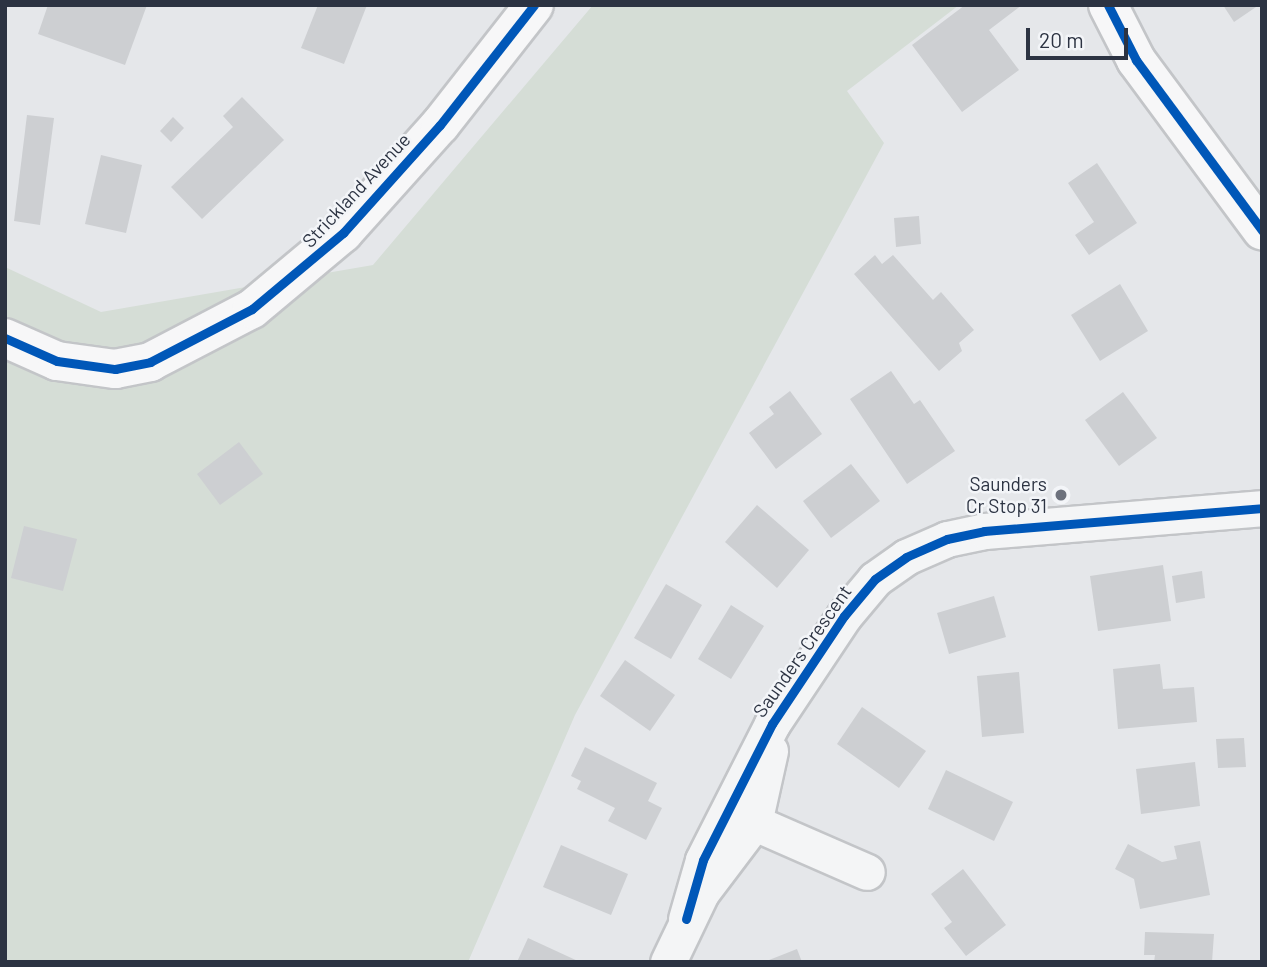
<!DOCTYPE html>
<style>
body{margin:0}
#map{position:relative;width:1267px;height:967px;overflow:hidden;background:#e5e7ea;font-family:Barlow,sans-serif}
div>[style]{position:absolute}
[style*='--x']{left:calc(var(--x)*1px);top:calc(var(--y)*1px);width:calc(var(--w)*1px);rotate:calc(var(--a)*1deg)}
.green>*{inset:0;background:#d5ddd6}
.building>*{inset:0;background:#cdcfd2}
.roads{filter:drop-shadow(2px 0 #c3c5c8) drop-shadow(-2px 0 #c3c5c8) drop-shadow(0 2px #c3c5c8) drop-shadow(0 -2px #c3c5c8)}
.street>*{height:35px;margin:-17.5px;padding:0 17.5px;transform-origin:17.5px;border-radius:17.5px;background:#f4f5f6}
.secondary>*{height:38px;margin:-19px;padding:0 19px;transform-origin:19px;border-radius:19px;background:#f7f7f8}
.cycleway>*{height:9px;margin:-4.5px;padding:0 4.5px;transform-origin:4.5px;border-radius:4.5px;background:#0057b8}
.dots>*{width:19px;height:19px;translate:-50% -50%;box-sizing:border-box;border:4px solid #f3f5f8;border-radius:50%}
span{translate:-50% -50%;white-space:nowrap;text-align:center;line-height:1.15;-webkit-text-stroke:5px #f3f5f8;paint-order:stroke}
.street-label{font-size:19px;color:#2c3342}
.poi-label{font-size:19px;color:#2c3342}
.right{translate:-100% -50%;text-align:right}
.frame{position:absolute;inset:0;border:7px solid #2c3342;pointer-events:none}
.scale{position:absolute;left:1026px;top:28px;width:102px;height:32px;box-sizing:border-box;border:4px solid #2c3342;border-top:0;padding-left:9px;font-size:21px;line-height:24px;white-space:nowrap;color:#2c3342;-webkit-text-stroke:5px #f3f5f8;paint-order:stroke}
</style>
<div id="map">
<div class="green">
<i style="clip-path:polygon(593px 5px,959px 5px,847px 91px,884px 143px,575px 715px,468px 962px,5px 962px,5px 267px,101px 312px,373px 265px)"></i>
</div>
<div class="building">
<i style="clip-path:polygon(48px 5px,147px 5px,125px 65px,38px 34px)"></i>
<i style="clip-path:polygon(318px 5px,367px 5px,344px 64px,301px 48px)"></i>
<i style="clip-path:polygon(965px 5px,1022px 5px,989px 30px,1019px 70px,962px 112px,912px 45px)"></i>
<i style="clip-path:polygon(1223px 5px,1259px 5px,1234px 22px)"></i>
<i style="clip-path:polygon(242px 97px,284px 140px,202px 219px,171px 187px,233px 127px,223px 116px)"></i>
<i style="clip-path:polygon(27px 115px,54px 118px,40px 225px,14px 221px)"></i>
<i style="clip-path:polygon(173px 117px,184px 128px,171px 142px,160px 131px)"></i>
<i style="clip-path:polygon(101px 155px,142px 165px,126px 233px,85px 224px)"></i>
<i style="clip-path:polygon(1097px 163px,1137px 223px,1089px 255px,1075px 235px,1094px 222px,1068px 183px)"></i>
<i style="clip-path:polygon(919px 216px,921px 244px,896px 247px,894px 218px)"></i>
<i style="clip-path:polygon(875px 255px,882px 264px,893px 255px,933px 300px,941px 292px,974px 330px,959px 343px,962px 351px,939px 371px,854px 274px)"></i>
<i style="clip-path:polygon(1120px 284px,1148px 331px,1100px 361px,1071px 315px)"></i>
<i style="clip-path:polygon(891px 371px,914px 404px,920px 400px,955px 451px,907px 484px,850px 399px)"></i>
<i style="clip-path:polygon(790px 391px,822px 434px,776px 469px,749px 433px,774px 414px,769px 407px)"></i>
<i style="clip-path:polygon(1123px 392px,1157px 438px,1119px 466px,1085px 420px)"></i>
<i style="clip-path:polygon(239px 442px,263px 474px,220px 505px,197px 474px)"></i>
<i style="clip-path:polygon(851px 464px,880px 501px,831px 538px,803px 501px)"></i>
<i style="clip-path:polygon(757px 505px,809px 550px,777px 588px,725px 542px)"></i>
<i style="clip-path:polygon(24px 526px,77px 539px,63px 591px,11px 578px)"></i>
<i style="clip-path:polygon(1163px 565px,1171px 621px,1098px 631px,1090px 576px)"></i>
<i style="clip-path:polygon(1202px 571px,1205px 598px,1176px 603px,1172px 576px)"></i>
<i style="clip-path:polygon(666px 584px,702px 605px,671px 659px,634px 638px)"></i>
<i style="clip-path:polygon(994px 596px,1006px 637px,949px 654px,937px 613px)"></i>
<i style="clip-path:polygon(731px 605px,764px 626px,731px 679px,698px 659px)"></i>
<i style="clip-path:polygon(625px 660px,675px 695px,650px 731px,600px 696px)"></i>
<i style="clip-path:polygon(1160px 664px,1163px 689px,1194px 687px,1197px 722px,1118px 729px,1113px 669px)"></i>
<i style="clip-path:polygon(1019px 672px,1024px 733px,982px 737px,977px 676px)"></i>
<i style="clip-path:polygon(862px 707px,926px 751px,899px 788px,837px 744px)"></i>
<i style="clip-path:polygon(1244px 738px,1246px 767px,1218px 768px,1216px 739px)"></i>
<i style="clip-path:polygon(585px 747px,657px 783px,648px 801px,662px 808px,646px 840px,608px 821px,615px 808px,577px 789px,581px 781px,571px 776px)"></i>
<i style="clip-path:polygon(1195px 762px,1200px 806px,1141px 814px,1136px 769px)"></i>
<i style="clip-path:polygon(946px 770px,1013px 802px,994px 841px,928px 809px)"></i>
<i style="clip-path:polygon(1200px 841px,1210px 895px,1140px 909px,1134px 879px,1115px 869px,1128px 844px,1162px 862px,1177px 859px,1174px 846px)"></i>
<i style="clip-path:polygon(561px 845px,628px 874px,611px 915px,543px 887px)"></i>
<i style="clip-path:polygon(963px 869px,1006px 925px,966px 956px,944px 928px,952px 922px,931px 894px)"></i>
<i style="clip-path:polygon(1145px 932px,1214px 934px,1212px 962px,1154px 962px,1155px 955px,1144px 955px)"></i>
<i style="clip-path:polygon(528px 938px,580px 962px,517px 962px)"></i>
<i style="clip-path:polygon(797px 949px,802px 962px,764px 962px)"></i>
</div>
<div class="roads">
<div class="street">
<i style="--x:732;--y:813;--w:147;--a:23.6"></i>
<i style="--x:686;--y:919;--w:61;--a:-73.9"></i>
<i style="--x:703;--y:860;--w:153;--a:-63.1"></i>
<i style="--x:772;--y:724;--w:130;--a:-56.3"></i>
<i style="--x:844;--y:616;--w:48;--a:-50"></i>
<i style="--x:875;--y:579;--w:38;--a:-35"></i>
<i style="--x:906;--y:557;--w:45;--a:-23.7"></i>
<i style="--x:947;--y:539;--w:38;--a:-12"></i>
<i style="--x:984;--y:531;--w:279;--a:-4.7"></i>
<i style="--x:668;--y:962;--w:76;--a:-64.4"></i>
<i style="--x:701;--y:893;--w:88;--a:-52.9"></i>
<i style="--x:754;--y:823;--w:74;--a:-77.5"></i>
</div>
<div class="secondary">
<i style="--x:1108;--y:5;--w:62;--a:63"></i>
<i style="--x:1136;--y:60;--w:212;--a:53.5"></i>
<i style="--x:5;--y:338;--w:57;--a:23.9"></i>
<i style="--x:57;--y:361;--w:59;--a:7.9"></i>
<i style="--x:115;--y:369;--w:36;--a:-11"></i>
<i style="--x:150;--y:362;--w:115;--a:-27.5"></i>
<i style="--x:252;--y:309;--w:119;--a:-39.9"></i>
<i style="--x:343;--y:233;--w:145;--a:-48.1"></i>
<i style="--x:440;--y:125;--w:152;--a:-51.9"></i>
</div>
</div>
<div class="cycleway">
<i style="--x:1108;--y:5;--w:62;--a:63"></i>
<i style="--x:1136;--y:60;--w:212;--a:53.5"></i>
<i style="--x:5;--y:338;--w:57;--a:23.9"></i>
<i style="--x:57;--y:361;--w:59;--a:7.9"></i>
<i style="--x:115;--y:369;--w:36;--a:-11"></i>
<i style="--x:150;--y:362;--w:115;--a:-27.5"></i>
<i style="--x:252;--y:309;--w:119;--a:-39.9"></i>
<i style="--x:343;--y:233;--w:145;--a:-48.1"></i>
<i style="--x:440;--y:125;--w:152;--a:-51.9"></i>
<i style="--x:686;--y:919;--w:61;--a:-73.9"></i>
<i style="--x:703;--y:860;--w:153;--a:-63.1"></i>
<i style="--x:772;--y:724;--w:130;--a:-56.3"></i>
<i style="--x:844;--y:616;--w:48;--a:-50"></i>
<i style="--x:875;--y:579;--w:38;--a:-35"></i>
<i style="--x:906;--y:557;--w:45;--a:-23.7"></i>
<i style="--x:947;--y:539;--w:38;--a:-12"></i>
<i style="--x:984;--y:531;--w:279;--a:-4.7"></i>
</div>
<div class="dots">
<i style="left:1061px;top:495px;background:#6d727d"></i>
</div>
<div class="street-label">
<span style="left:356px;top:190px;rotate:-47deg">Strickland Avenue</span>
<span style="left:802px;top:651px;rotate:-55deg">Saunders Crescent</span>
</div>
<div class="poi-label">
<span class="right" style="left:1047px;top:495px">Saunders<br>Cr Stop 31</span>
</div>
<div class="frame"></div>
<div class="scale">20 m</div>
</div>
